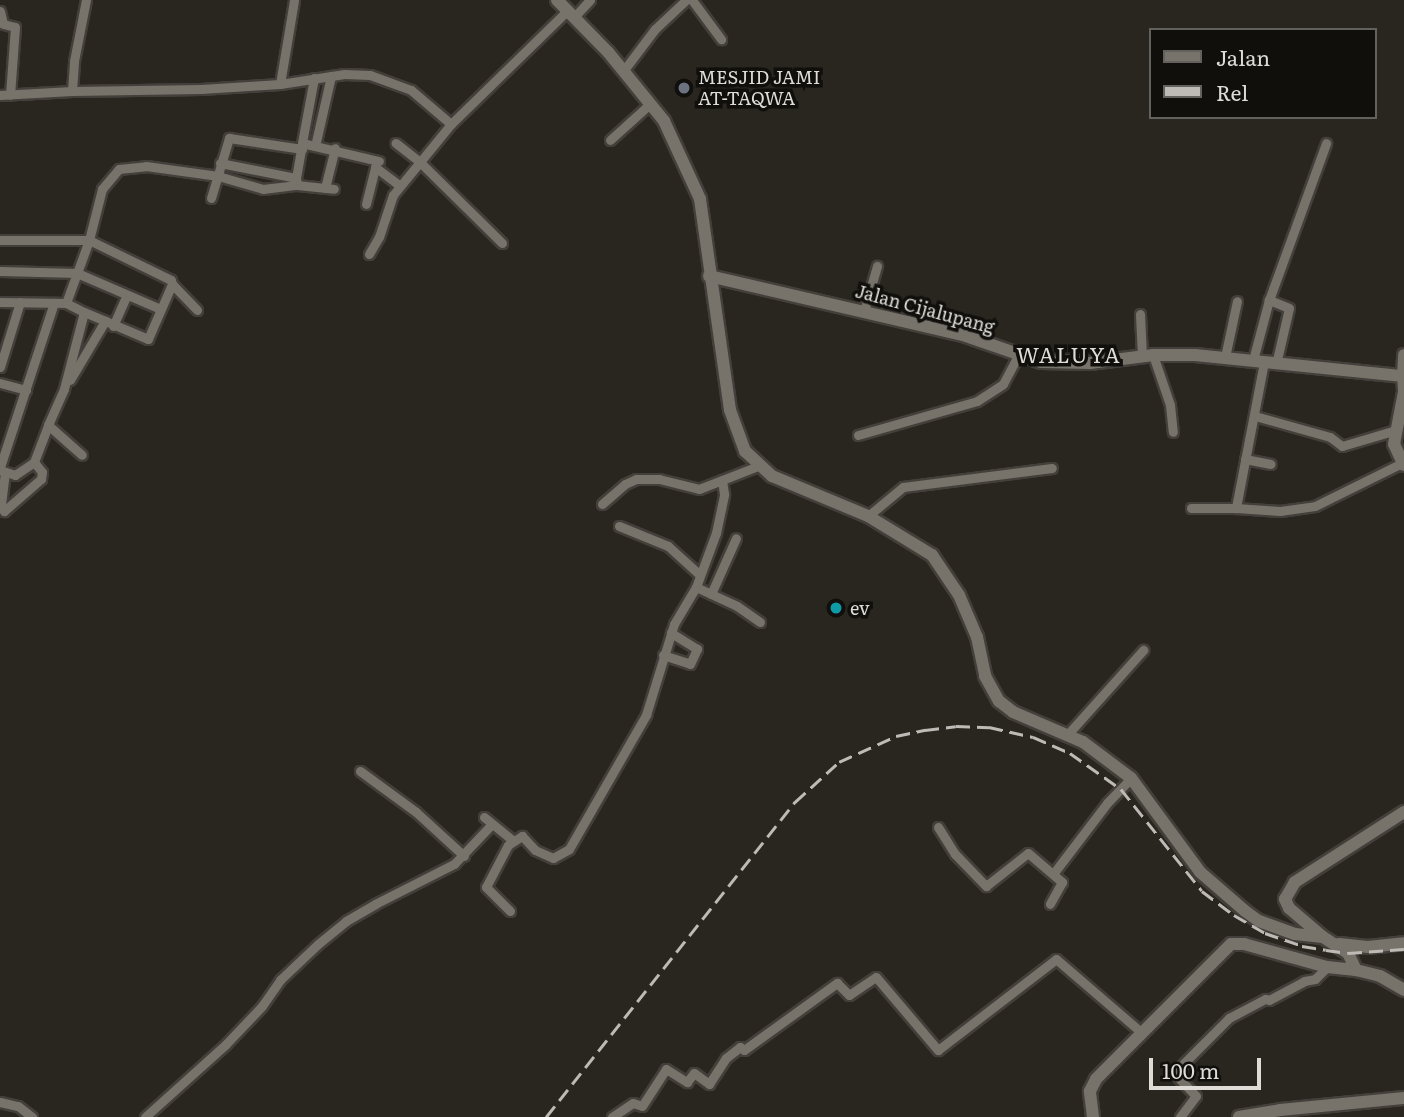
<!DOCTYPE html>
<style>
body{margin:0}
#map{position:relative;width:1404px;height:1117px;overflow:hidden;background:#29251f;font-family:Literata,serif}
div>[style]{position:absolute}
[style*='--x']{left:calc(var(--x)*1px);top:calc(var(--y)*1px);width:calc(var(--w)*1px);rotate:calc(var(--a)*1deg)}
.roads{filter:drop-shadow(2px 0 #433f3a) drop-shadow(-2px 0 #433f3a) drop-shadow(0 2px #433f3a) drop-shadow(0 -2px #433f3a)}
.street>*{height:9px;margin:-4.5px;padding:0 4.5px;transform-origin:4.5px;border-radius:4.5px;background:#77736b}
.secondary>*{height:12px;margin:-6px;padding:0 6px;transform-origin:6px;border-radius:6px;background:#77736b}
.rail>*{height:2.5px;margin-top:-1.25px;transform-origin:0;background:repeating-linear-gradient(90deg,#bebbb7 0 14px,transparent 0 21px)}
.dots>*{width:19px;height:19px;translate:-50% -50%;box-sizing:border-box;border:4px solid #100f0c;border-radius:50%}
span{translate:-50% -50%;white-space:nowrap;text-align:center;line-height:1.15;-webkit-text-stroke:7px #100f0c;paint-order:stroke}
.poi-label{font-size:18px;color:#dfdcd8}
.left{translate:0 -50%;text-align:left}
.street-label{font-size:18px;color:#dfdcd8}
.quarter-label{font-size:21px;color:#dfdcd8;letter-spacing:2px}
.legend{position:absolute;left:1149px;top:28px;width:228px;height:91px;box-sizing:border-box;background:#100f0c;border:2px solid #63615e;margin:0;padding:9px 12px;list-style:none;font-size:21px;color:#dfdcd8}
.legend li{display:flex;align-items:center;gap:14px;height:35px}
.legend b{width:35px;border:2px solid #63615e}
.scale{position:absolute;left:1149px;top:1058px;width:112px;height:32px;box-sizing:border-box;border:4px solid #dfdcd8;border-top:0;padding-left:9px;font-size:21px;line-height:24px;white-space:nowrap;color:#dfdcd8;-webkit-text-stroke:5px #100f0c;paint-order:stroke}
</style>
<div id="map">
<div class="roads">
<div class="street">
<i style="--x:692;--y:0;--w:49;--a:53.4"></i>
<i style="--x:0;--y:11;--w:13;--a:77"></i>
<i style="--x:3;--y:24;--w:12;--a:14"></i>
<i style="--x:15;--y:27;--w:68;--a:94.2"></i>
<i style="--x:575;--y:16;--w:22;--a:-47"></i>
<i style="--x:624;--y:70;--w:51;--a:-52.9"></i>
<i style="--x:655;--y:29;--w:42;--a:-43.1"></i>
<i style="--x:314;--y:78;--w:66;--a:100.5"></i>
<i style="--x:302;--y:143;--w:79;--a:13.2"></i>
<i style="--x:280;--y:84;--w:85;--a:-80.5"></i>
<i style="--x:72;--y:91;--w:30;--a:-86"></i>
<i style="--x:74;--y:61;--w:62;--a:-78.9"></i>
<i style="--x:0;--y:95;--w:72;--a:-3.2"></i>
<i style="--x:72;--y:91;--w:129;--a:-0.9"></i>
<i style="--x:201;--y:89;--w:79;--a:-3.6"></i>
<i style="--x:280;--y:84;--w:65;--a:-8.9"></i>
<i style="--x:344;--y:74;--w:26;--a:2"></i>
<i style="--x:370;--y:75;--w:44;--a:20.1"></i>
<i style="--x:411;--y:90;--w:52;--a:40.4"></i>
<i style="--x:610;--y:140;--w:55;--a:-42.1"></i>
<i style="--x:315;--y:146;--w:72;--a:-77.1"></i>
<i style="--x:220;--y:163;--w:77;--a:11.2"></i>
<i style="--x:296;--y:178;--w:35;--a:-80"></i>
<i style="--x:297;--y:185;--w:37;--a:6"></i>
<i style="--x:325;--y:188;--w:41;--a:-76"></i>
<i style="--x:211;--y:198;--w:63;--a:-73.3"></i>
<i style="--x:229;--y:138;--w:74;--a:8.6"></i>
<i style="--x:366;--y:204;--w:38;--a:-76"></i>
<i style="--x:375;--y:167;--w:31;--a:37"></i>
<i style="--x:0;--y:240;--w:89;--a:0"></i>
<i style="--x:89;--y:240;--w:91;--a:26"></i>
<i style="--x:171;--y:280;--w:4;--a:76"></i>
<i style="--x:172;--y:284;--w:60;--a:113.6"></i>
<i style="--x:148;--y:339;--w:69;--a:-157.1"></i>
<i style="--x:502;--y:243;--w:115;--a:-135.4"></i>
<i style="--x:420;--y:162;--w:49;--a:-50.8"></i>
<i style="--x:451;--y:124;--w:163;--a:-44.3"></i>
<i style="--x:369;--y:254;--w:20;--a:-60"></i>
<i style="--x:379;--y:237;--w:44;--a:-71.6"></i>
<i style="--x:393;--y:195;--w:43;--a:-50.7"></i>
<i style="--x:420;--y:162;--w:31;--a:-142"></i>
<i style="--x:0;--y:271;--w:77;--a:1.5"></i>
<i style="--x:77;--y:273;--w:90;--a:23.4"></i>
<i style="--x:172;--y:284;--w:36;--a:46"></i>
<i style="--x:0;--y:302;--w:66;--a:0.9"></i>
<i style="--x:66;--y:303;--w:67;--a:-69.9"></i>
<i style="--x:89;--y:240;--w:53;--a:-75.7"></i>
<i style="--x:102;--y:189;--w:26;--a:-50"></i>
<i style="--x:119;--y:169;--w:27;--a:-6"></i>
<i style="--x:146;--y:166;--w:73;--a:7.9"></i>
<i style="--x:218;--y:176;--w:47;--a:16.1"></i>
<i style="--x:263;--y:189;--w:34;--a:-7"></i>
<i style="--x:297;--y:185;--w:7;--a:-98"></i>
<i style="--x:66;--y:303;--w:20;--a:27"></i>
<i style="--x:84;--y:312;--w:80;--a:104.6"></i>
<i style="--x:64;--y:389;--w:39;--a:114"></i>
<i style="--x:48;--y:425;--w:45;--a:41.4"></i>
<i style="--x:864;--y:311;--w:47;--a:-73.9"></i>
<i style="--x:1140;--y:314;--w:42;--a:87.3"></i>
<i style="--x:113;--y:326;--w:34;--a:-66"></i>
<i style="--x:1153;--y:355;--w:53;--a:71.2"></i>
<i style="--x:1170;--y:405;--w:27;--a:84"></i>
<i style="--x:1225;--y:357;--w:57;--a:-77.9"></i>
<i style="--x:1253;--y:360;--w:62;--a:-75.1"></i>
<i style="--x:1264;--y:362;--w:149;--a:100.9"></i>
<i style="--x:1236;--y:508;--w:44;--a:3.9"></i>
<i style="--x:1280;--y:511;--w:35;--a:-8"></i>
<i style="--x:1315;--y:506;--w:97;--a:-26.3"></i>
<i style="--x:1276;--y:364;--w:57;--a:-76.9"></i>
<i style="--x:1289;--y:308;--w:22;--a:-158"></i>
<i style="--x:1269;--y:300;--w:167;--a:-70"></i>
<i style="--x:0;--y:367;--w:68;--a:-72.9"></i>
<i style="--x:70;--y:380;--w:69;--a:-59.3"></i>
<i style="--x:0;--y:383;--w:27;--a:15"></i>
<i style="--x:1255;--y:416;--w:78;--a:15.6"></i>
<i style="--x:1330;--y:437;--w:15;--a:37"></i>
<i style="--x:1342;--y:446;--w:56;--a:-16.5"></i>
<i style="--x:858;--y:435;--w:124;--a:-15.9"></i>
<i style="--x:977;--y:401;--w:31;--a:-33"></i>
<i style="--x:1003;--y:384;--w:34;--a:-62"></i>
<i style="--x:1245;--y:459;--w:26;--a:11"></i>
<i style="--x:0;--y:467;--w:173;--a:-71.8"></i>
<i style="--x:0;--y:470;--w:16;--a:18"></i>
<i style="--x:15;--y:475;--w:23;--a:-34"></i>
<i style="--x:34;--y:462;--w:40;--a:-69"></i>
<i style="--x:5;--y:472;--w:33;--a:97"></i>
<i style="--x:1;--y:505;--w:7;--a:63"></i>
<i style="--x:4;--y:511;--w:49;--a:-40.9"></i>
<i style="--x:41;--y:479;--w:7;--a:-82"></i>
<i style="--x:42;--y:472;--w:13;--a:-129"></i>
<i style="--x:602;--y:504;--w:30;--a:-41"></i>
<i style="--x:625;--y:484;--w:12;--a:-24"></i>
<i style="--x:636;--y:479;--w:23;--a:0"></i>
<i style="--x:659;--y:479;--w:41;--a:14"></i>
<i style="--x:699;--y:489;--w:63;--a:-21.3"></i>
<i style="--x:1191;--y:508;--w:45;--a:0"></i>
<i style="--x:868;--y:516;--w:45;--a:-39.6"></i>
<i style="--x:903;--y:487;--w:150;--a:-7.3"></i>
<i style="--x:619;--y:526;--w:53;--a:22.2"></i>
<i style="--x:668;--y:546;--w:43;--a:42.2"></i>
<i style="--x:696;--y:587;--w:45;--a:24.9"></i>
<i style="--x:737;--y:606;--w:28;--a:35"></i>
<i style="--x:711;--y:594;--w:61;--a:-65.9"></i>
<i style="--x:663;--y:655;--w:28;--a:18"></i>
<i style="--x:690;--y:664;--w:17;--a:-65"></i>
<i style="--x:697;--y:649;--w:31;--a:-148"></i>
<i style="--x:1068;--y:734;--w:113;--a:-48.2"></i>
<i style="--x:360;--y:771;--w:69;--a:36.2"></i>
<i style="--x:416;--y:812;--w:65;--a:42.5"></i>
<i style="--x:484;--y:817;--w:36;--a:39"></i>
<i style="--x:938;--y:827;--w:32;--a:58"></i>
<i style="--x:955;--y:854;--w:45;--a:45.9"></i>
<i style="--x:986;--y:886;--w:53;--a:-38.2"></i>
<i style="--x:1028;--y:853;--w:45;--a:40.5"></i>
<i style="--x:1062;--y:882;--w:25;--a:119"></i>
<i style="--x:1053;--y:874;--w:89;--a:-52.7"></i>
<i style="--x:1107;--y:803;--w:35;--a:-46"></i>
<i style="--x:510;--y:911;--w:34;--a:-135"></i>
<i style="--x:486;--y:887;--w:47;--a:-62.4"></i>
<i style="--x:508;--y:845;--w:17;--a:-33"></i>
<i style="--x:522;--y:836;--w:19;--a:47"></i>
<i style="--x:535;--y:850;--w:20;--a:24"></i>
<i style="--x:553;--y:858;--w:18;--a:-29"></i>
<i style="--x:569;--y:849;--w:155;--a:-60.1"></i>
<i style="--x:646;--y:715;--w:95;--a:-72.9"></i>
<i style="--x:674;--y:624;--w:43;--a:-59.3"></i>
<i style="--x:696;--y:587;--w:58;--a:-69.7"></i>
<i style="--x:716;--y:533;--w:40;--a:-78"></i>
<i style="--x:724;--y:494;--w:14;--a:-98"></i>
<i style="--x:0;--y:1102;--w:18;--a:13"></i>
<i style="--x:18;--y:1106;--w:18;--a:38"></i>
<i style="--x:145;--y:1117;--w:109;--a:-42"></i>
<i style="--x:226;--y:1044;--w:52;--a:-46.5"></i>
<i style="--x:262;--y:1006;--w:32;--a:-55"></i>
<i style="--x:280;--y:980;--w:52;--a:-43.5"></i>
<i style="--x:318;--y:944;--w:36;--a:-39"></i>
<i style="--x:346;--y:921;--w:34;--a:-30"></i>
<i style="--x:375;--y:904;--w:89;--a:-26.9"></i>
<i style="--x:454;--y:864;--w:55;--a:-46.5"></i>
<i style="--x:612;--y:1117;--w:25;--a:-34"></i>
<i style="--x:633;--y:1103;--w:9;--a:18"></i>
<i style="--x:642;--y:1106;--w:44;--a:-57"></i>
<i style="--x:666;--y:1069;--w:25;--a:32"></i>
<i style="--x:687;--y:1082;--w:11;--a:-52"></i>
<i style="--x:694;--y:1073;--w:19;--a:36"></i>
<i style="--x:709;--y:1084;--w:31;--a:-57"></i>
<i style="--x:726;--y:1058;--w:18;--a:-38"></i>
<i style="--x:740;--y:1047;--w:5;--a:37"></i>
<i style="--x:744;--y:1050;--w:115;--a:-35.8"></i>
<i style="--x:837;--y:983;--w:17;--a:45"></i>
<i style="--x:849;--y:995;--w:32;--a:-34"></i>
<i style="--x:876;--y:977;--w:96;--a:49.7"></i>
<i style="--x:938;--y:1050;--w:149;--a:-37.6"></i>
<i style="--x:1056;--y:959;--w:113;--a:40.7"></i>
<i style="--x:1180;--y:1117;--w:26;--a:-53"></i>
<i style="--x:1196;--y:1096;--w:32;--a:-134"></i>
<i style="--x:1174;--y:1073;--w:78;--a:-45"></i>
<i style="--x:1229;--y:1018;--w:41;--a:-27.8"></i>
<i style="--x:1265;--y:999;--w:4;--a:14"></i>
<i style="--x:1269;--y:1000;--w:40;--a:-28"></i>
<i style="--x:1304;--y:981;--w:11;--a:-10"></i>
<i style="--x:1315;--y:979;--w:17;--a:-45"></i>
</div>
<div class="secondary">
<i style="--x:557;--y:0;--w:73;--a:45.6"></i>
<i style="--x:608;--y:52;--w:89;--a:50.9"></i>
<i style="--x:664;--y:121;--w:86;--a:65.2"></i>
<i style="--x:700;--y:199;--w:213;--a:81.9"></i>
<i style="--x:730;--y:410;--w:44;--a:69.9"></i>
<i style="--x:745;--y:451;--w:37;--a:43"></i>
<i style="--x:772;--y:476;--w:104;--a:22.6"></i>
<i style="--x:868;--y:516;--w:75;--a:31.4"></i>
<i style="--x:932;--y:555;--w:48;--a:56"></i>
<i style="--x:959;--y:595;--w:46;--a:66.8"></i>
<i style="--x:977;--y:637;--w:40;--a:78"></i>
<i style="--x:985;--y:676;--w:29;--a:61"></i>
<i style="--x:999;--y:701;--w:18;--a:38"></i>
<i style="--x:1013;--y:712;--w:76;--a:23.2"></i>
<i style="--x:1083;--y:742;--w:60;--a:36.9"></i>
<i style="--x:1131;--y:778;--w:117;--a:53.7"></i>
<i style="--x:1200;--y:872;--w:60;--a:40.9"></i>
<i style="--x:1245;--y:911;--w:17;--a:36"></i>
<i style="--x:1259;--y:921;--w:38;--a:20"></i>
<i style="--x:1295;--y:934;--w:28;--a:6"></i>
<i style="--x:709;--y:276;--w:264;--a:13.1"></i>
<i style="--x:966;--y:336;--w:79;--a:19.1"></i>
<i style="--x:1041;--y:362;--w:49;--a:1.2"></i>
<i style="--x:1090;--y:363;--w:64;--a:-7.2"></i>
<i style="--x:1153;--y:355;--w:42;--a:0"></i>
<i style="--x:1195;--y:355;--w:209;--a:5.8"></i>
<i style="--x:1403;--y:376;--w:21;--a:-87"></i>
<i style="--x:1403;--y:376;--w:16;--a:86"></i>
<i style="--x:1404;--y:392;--w:53;--a:100.9"></i>
<i style="--x:1394;--y:444;--w:23;--a:65"></i>
<i style="--x:1404;--y:812;--w:130;--a:147.3"></i>
<i style="--x:1295;--y:882;--w:20;--a:120"></i>
<i style="--x:1285;--y:899;--w:10;--a:66"></i>
<i style="--x:1289;--y:908;--w:45;--a:40.5"></i>
<i style="--x:1323;--y:937;--w:30;--a:33"></i>
<i style="--x:1348;--y:953;--w:19;--a:65"></i>
<i style="--x:1356;--y:970;--w:25;--a:14"></i>
<i style="--x:1380;--y:976;--w:28;--a:30"></i>
<i style="--x:1339;--y:944;--w:29;--a:6"></i>
<i style="--x:1368;--y:947;--w:36;--a:-6"></i>
<i style="--x:1093;--y:1117;--w:26;--a:-97"></i>
<i style="--x:1090;--y:1091;--w:13;--a:-63"></i>
<i style="--x:1096;--y:1079;--w:191;--a:-45"></i>
<i style="--x:1231;--y:944;--w:13;--a:0"></i>
<i style="--x:1244;--y:944;--w:86;--a:15.5"></i>
<i style="--x:1327;--y:967;--w:29;--a:6"></i>
<i style="--x:1239;--y:1117;--w:43;--a:-9.5"></i>
<i style="--x:1281;--y:1110;--w:124;--a:-5.6"></i>
</div>
</div>
<div class="rail">
<i style="--x:546;--y:1117;--w:402;--a:-51.7"></i>
<i style="--x:795;--y:802;--w:59;--a:-42.3"></i>
<i style="--x:839;--y:762;--w:63;--a:-24.5"></i>
<i style="--x:896;--y:736;--w:30;--a:-12"></i>
<i style="--x:925;--y:730;--w:31;--a:-7"></i>
<i style="--x:956;--y:726;--w:33;--a:2"></i>
<i style="--x:989;--y:727;--w:45;--a:12.8"></i>
<i style="--x:1033;--y:737;--w:40;--a:23.4"></i>
<i style="--x:1070;--y:753;--w:62;--a:35.2"></i>
<i style="--x:1121;--y:789;--w:130;--a:51.5"></i>
<i style="--x:1202;--y:891;--w:40;--a:37"></i>
<i style="--x:1234;--y:915;--w:36;--a:30"></i>
<i style="--x:1265;--y:933;--w:39;--a:19"></i>
<i style="--x:1302;--y:946;--w:24;--a:9"></i>
<i style="--x:1326;--y:950;--w:22;--a:8"></i>
<i style="--x:1348;--y:953;--w:56;--a:-4.1"></i>
</div>
<div class="dots">
<i style="left:684px;top:88px;background:#6b7280"></i>
<i style="left:836px;top:608px;background:#0f9aa8"></i>
</div>
<div class="poi-label">
<span class="left" style="left:698px;top:88px">MESJID JAMI<br>AT-TAQWA</span>
<span class="left" style="left:850px;top:608px">ev</span>
</div>
<div class="street-label">
<span style="left:925px;top:309px;rotate:15deg">Jalan Cijalupang</span>
</div>
<div class="quarter-label">
<span style="left:1069px;top:354px">WALUYA</span>
</div>
<ul class="legend">
<li><b style="height:9px;background:#77736b"></b>Jalan</li>
<li><b style="height:9px;background:#bebbb7"></b>Rel</li>
</ul>
<div class="scale">100 m</div>
</div>
